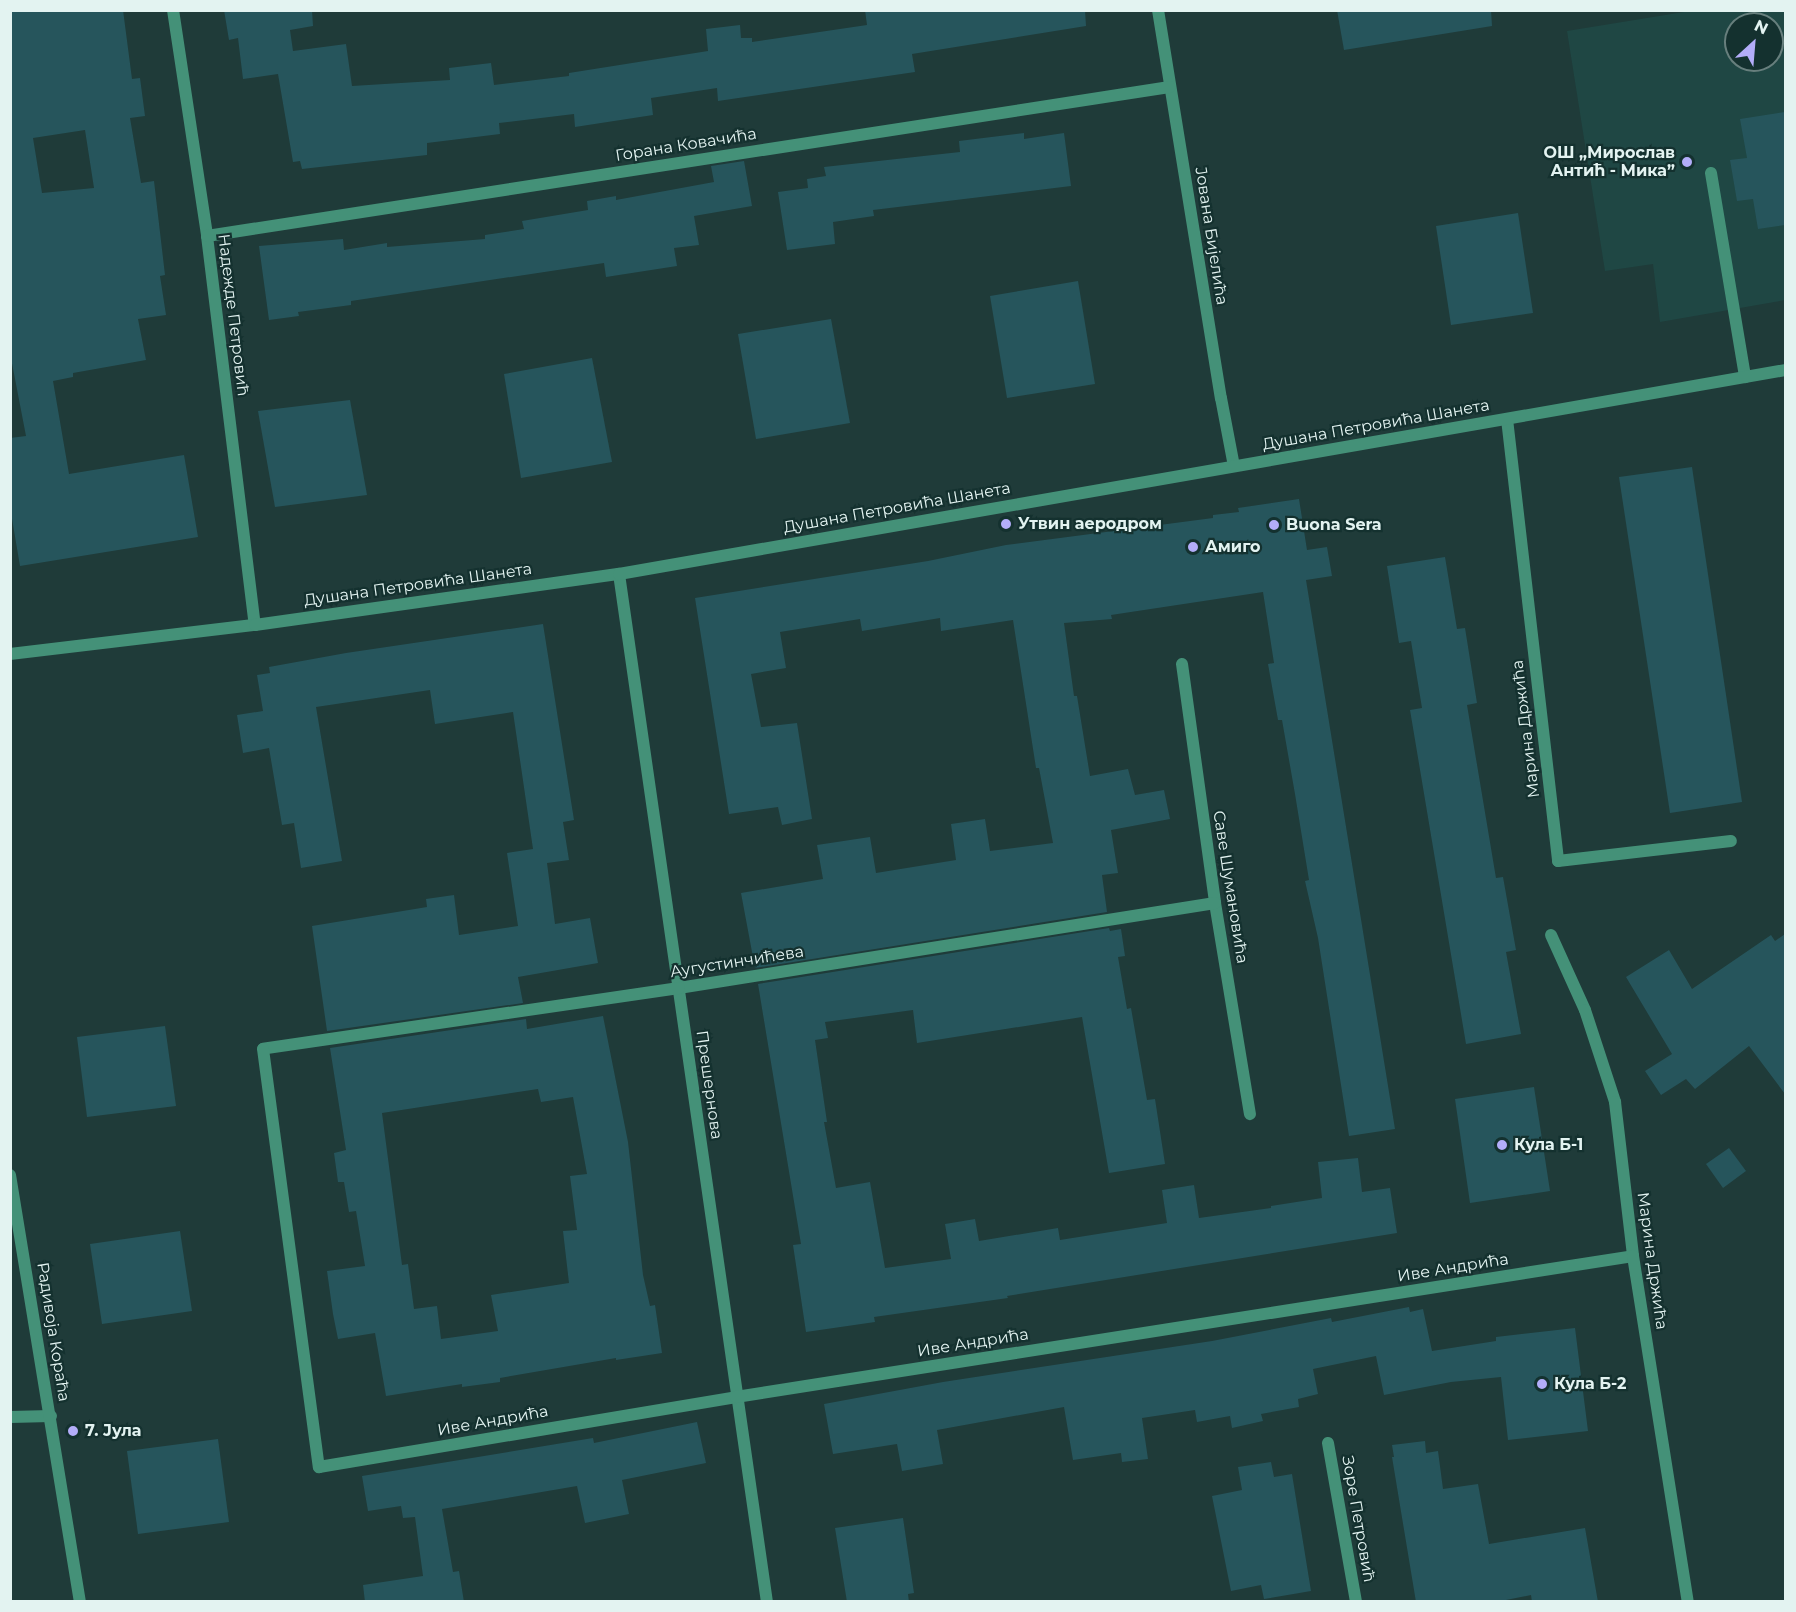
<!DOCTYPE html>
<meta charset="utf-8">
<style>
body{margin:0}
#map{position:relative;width:1796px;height:1612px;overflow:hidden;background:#1f3b39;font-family:Montserrat,sans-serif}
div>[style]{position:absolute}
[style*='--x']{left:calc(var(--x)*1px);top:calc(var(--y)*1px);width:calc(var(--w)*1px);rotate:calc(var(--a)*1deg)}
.built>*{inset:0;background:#1f4744}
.building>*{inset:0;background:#26555c}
.lane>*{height:12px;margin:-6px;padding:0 6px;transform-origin:6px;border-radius:6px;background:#449178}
.street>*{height:12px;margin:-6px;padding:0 6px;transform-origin:6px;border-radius:6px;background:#449178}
.dots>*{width:16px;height:16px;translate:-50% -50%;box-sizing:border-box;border:3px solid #14312f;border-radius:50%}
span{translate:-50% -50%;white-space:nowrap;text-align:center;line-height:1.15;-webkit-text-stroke:4.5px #14312f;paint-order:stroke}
.street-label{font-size:16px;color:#e3f3f1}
.poi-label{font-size:16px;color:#e3f3f1;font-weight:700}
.right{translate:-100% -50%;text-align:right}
.left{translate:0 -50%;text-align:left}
.frame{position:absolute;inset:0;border:12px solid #e3f3f1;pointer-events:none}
.north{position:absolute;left:1724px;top:12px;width:60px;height:60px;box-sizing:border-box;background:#14312f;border:2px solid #677f7d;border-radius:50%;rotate:26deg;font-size:16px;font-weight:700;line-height:24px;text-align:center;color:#e3f3f1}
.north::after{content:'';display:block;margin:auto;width:21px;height:27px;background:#b3adf9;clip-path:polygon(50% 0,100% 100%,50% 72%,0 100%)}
</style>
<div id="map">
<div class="built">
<i style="clip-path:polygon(evenodd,1690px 11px,1785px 11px,1785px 300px,1660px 322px,1653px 264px,1605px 271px,1567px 31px,1690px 11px,1736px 24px,1772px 24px,1772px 60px,1736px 60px,1736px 24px)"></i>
</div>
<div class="building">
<i style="clip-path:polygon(evenodd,10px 10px,123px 10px,132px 79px,140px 78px,145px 116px,130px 118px,141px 183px,154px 181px,165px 275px,160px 276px,166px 315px,138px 319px,146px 360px,73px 373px,73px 377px,53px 381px,69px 474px,184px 455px,198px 537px,20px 566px,10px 507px,10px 438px,26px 436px,10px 353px,10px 10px,85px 130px,94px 188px,42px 193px,33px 138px,85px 130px)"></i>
<i style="clip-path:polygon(224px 10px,312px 10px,313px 26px,290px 30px,293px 51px,346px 44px,352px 86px,450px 80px,449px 68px,491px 63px,494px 85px,569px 76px,569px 73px,708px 51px,706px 29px,740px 25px,741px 38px,752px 38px,752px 42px,867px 25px,865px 10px,1085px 10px,1086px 26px,912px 54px,915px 72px,718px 101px,717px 88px,651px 98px,653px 115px,575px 127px,574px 114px,499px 123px,500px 134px,427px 143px,427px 155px,302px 169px,300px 161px,293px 162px,278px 74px,243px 79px,238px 38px,229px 40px)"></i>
<i style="clip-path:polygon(1337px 10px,1491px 10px,1492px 26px,1344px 50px)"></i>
<i style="clip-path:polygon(1785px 112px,1785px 225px,1758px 229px,1753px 199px,1737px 201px,1730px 160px,1747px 158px,1740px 119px)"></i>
<i style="clip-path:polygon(1024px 133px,1024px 139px,1064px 133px,1071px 186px,873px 210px,874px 216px,833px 222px,835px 244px,787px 250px,778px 192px,808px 188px,807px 179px,826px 176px,824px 167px,960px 152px,959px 141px)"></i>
<i style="clip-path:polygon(744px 161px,752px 206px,694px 216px,699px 245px,674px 248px,677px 266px,606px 277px,604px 263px,351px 301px,351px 305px,298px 312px,299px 316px,269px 320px,259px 246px,343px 239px,344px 250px,387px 243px,387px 247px,485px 239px,485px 235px,524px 229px,522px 221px,588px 210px,587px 201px,616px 196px,616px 200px,714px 182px,711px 166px)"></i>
<i style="clip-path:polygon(1518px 213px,1533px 313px,1451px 325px,1436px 226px)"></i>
<i style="clip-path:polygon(1078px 281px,1095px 384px,1007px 398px,990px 296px)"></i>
<i style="clip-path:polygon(831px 319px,850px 423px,756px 439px,738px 334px)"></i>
<i style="clip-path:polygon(592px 358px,612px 462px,521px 478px,504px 374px)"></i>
<i style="clip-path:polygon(350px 400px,367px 495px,275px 507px,258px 411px)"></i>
<i style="clip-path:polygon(1692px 467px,1742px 802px,1670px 813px,1619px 477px)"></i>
<i style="clip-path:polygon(1299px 499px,1307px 550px,1327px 547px,1332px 576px,1306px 580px,1395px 1129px,1349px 1136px,1318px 938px,1305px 881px,1309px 880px,1295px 794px,1282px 720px,1278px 720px,1268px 664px,1274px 663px,1263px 592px,1111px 615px,1112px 619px,1064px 623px,1074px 696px,1077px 696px,1090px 776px,1128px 769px,1135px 795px,1164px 790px,1170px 819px,1111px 830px,1118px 873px,1102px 875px,1107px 912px,755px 968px,741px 893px,823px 879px,817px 845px,870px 837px,876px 873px,956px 860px,951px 824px,985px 819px,990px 851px,1053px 843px,1039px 768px,1036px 768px,1013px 620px,941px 631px,940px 618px,862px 631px,860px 619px,780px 632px,786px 668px,751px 674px,761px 727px,797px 723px,812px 819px,782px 825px,778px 807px,729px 814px,695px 598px,928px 561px,1006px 545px,1213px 518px,1213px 515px,1239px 512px,1238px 508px)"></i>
<i style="clip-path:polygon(1445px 557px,1457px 629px,1465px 628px,1477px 703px,1467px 705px,1496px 878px,1503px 877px,1516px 950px,1506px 952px,1521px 1034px,1466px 1044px,1410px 710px,1422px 708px,1411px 641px,1399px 643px,1387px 566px)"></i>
<i style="clip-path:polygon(543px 624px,574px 820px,563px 822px,569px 860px,547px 863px,555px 924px,590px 918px,598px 963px,518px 977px,523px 1003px,327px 1031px,312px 926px,427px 907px,426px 899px,454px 895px,459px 935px,518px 926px,507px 853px,533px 849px,513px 712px,435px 724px,430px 690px,316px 707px,342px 861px,301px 868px,294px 823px,282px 825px,269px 748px,243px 753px,237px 715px,263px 711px,257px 675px,270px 673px,269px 667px,346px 653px)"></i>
<i style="clip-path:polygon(1109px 928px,1110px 931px,1121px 929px,1125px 956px,1118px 957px,1127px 1009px,1131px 1008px,1147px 1100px,1155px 1099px,1165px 1164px,1109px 1173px,1082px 1017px,917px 1043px,913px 1010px,825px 1022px,828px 1038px,815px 1040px,827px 1122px,824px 1122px,836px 1188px,870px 1182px,885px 1268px,951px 1259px,945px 1224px,975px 1219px,979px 1241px,1058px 1228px,1060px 1240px,1167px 1223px,1162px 1190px,1194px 1185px,1199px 1218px,1271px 1208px,1271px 1206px,1322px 1198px,1318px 1162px,1358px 1158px,1362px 1192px,1390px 1188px,1397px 1233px,1007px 1296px,1008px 1298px,874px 1317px,875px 1322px,806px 1332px,793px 1245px,801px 1244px,758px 984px)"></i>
<i style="clip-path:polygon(1785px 934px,1785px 1094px,1749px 1046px,1695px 1089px,1686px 1079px,1661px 1095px,1645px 1071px,1672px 1054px,1626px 977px,1669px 950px,1692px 989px,1771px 935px,1775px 941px)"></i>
<i style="clip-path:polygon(evenodd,603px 1016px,628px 1142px,643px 1275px,650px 1306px,655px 1305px,662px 1353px,616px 1360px,616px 1358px,500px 1378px,500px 1382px,462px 1387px,462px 1384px,386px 1396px,375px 1333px,338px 1339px,333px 1314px,327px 1271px,365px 1266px,356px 1211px,349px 1212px,344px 1182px,338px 1182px,334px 1153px,346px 1150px,330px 1048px,526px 1019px,527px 1029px,603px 1016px,538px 1089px,541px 1102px,573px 1097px,587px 1174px,570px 1176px,577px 1230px,563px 1231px,569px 1283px,491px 1295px,498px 1331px,441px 1339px,437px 1306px,414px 1309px,408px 1264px,402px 1265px,382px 1113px,538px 1089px)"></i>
<i style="clip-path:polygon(165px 1026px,176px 1106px,87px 1117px,77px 1037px)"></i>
<i style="clip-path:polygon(1534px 1087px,1550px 1191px,1470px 1203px,1455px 1099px)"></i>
<i style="clip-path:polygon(1729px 1148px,1746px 1171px,1723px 1188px,1706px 1164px)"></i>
<i style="clip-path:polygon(180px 1231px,192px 1311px,102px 1324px,90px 1244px)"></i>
<i style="clip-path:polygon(1409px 1307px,1410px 1312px,1423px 1309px,1432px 1351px,1496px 1341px,1496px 1337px,1575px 1328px,1588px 1431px,1508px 1440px,1501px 1377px,1451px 1382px,1384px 1395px,1376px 1356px,1313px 1369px,1318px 1394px,1298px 1399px,1299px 1407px,1261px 1414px,1263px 1421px,1232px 1428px,1230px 1416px,1197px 1422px,1195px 1410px,1142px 1418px,1148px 1459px,1122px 1462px,1121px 1453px,1073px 1460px,1064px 1407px,937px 1430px,943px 1464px,902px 1471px,897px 1444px,833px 1454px,824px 1404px,943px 1382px,1212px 1341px,1331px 1318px,1332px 1322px)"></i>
<i style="clip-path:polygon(697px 1422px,706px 1463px,622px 1480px,629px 1514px,585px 1523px,577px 1486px,442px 1509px,453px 1572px,459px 1571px,464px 1602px,365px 1602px,363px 1585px,423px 1576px,415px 1517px,403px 1518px,401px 1506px,368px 1511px,362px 1476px,593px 1438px,594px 1443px)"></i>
<i style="clip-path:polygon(218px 1439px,229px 1522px,138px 1534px,127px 1451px)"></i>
<i style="clip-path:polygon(1425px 1441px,1426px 1453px,1438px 1451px,1443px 1489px,1478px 1484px,1489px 1544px,1585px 1528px,1598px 1602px,1532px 1602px,1531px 1595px,1496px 1602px,1416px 1602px,1392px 1457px,1394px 1457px,1392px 1445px)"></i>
<i style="clip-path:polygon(1271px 1462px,1274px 1477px,1292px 1474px,1311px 1591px,1264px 1599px,1261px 1585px,1231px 1591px,1212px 1496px,1242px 1490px,1238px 1467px)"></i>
<i style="clip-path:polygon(903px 1518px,914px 1593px,908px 1594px,909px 1602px,847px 1602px,835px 1528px)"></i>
</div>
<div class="lane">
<i style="--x:1711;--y:173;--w:207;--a:80.5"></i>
<i style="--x:10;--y:1417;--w:41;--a:-1.4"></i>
</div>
<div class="street">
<i style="--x:173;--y:10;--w:229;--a:81.4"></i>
<i style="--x:207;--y:236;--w:392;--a:83"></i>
<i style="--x:1158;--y:10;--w:393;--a:80.8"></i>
<i style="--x:1221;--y:398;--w:69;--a:79.2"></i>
<i style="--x:207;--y:236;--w:974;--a:-8.8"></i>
<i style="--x:1507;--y:419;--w:445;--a:83.4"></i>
<i style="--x:1558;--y:861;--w:174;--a:-6.6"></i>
<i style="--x:619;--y:574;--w:1039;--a:81.81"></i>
<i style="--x:10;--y:654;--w:247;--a:-6.8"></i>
<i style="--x:255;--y:625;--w:368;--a:-8"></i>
<i style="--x:619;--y:574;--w:1185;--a:-9.92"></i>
<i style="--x:1182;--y:664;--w:241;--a:82.1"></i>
<i style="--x:1215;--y:903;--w:214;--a:80.6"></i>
<i style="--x:1215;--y:903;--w:543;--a:170.99"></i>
<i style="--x:679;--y:988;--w:420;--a:171.7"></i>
<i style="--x:263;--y:1049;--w:422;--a:82.4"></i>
<i style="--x:319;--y:1467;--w:423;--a:-9.5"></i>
<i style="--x:736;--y:1397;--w:908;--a:-8.93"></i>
<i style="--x:1551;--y:935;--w:82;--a:65.6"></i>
<i style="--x:1585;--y:1010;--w:97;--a:71.9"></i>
<i style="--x:1615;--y:1102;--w:155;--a:83.3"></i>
<i style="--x:1633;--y:1256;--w:350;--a:81"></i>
<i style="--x:10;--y:1175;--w:433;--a:80.7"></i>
<i style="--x:1328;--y:1443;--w:161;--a:80"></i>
</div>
<div class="dots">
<i style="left:1687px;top:162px;background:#b3adf9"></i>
<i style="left:1006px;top:524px;background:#b3adf9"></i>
<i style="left:1274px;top:525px;background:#b3adf9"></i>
<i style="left:1193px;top:547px;background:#b3adf9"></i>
<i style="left:1502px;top:1145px;background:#b3adf9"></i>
<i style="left:1542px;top:1384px;background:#b3adf9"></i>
<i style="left:73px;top:1431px;background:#b3adf9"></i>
</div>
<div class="street-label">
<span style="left:686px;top:145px;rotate:-9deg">Горана Ковачића</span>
<span style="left:1211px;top:236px;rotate:81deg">Јована Бијелића</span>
<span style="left:233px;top:315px;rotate:83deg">Надежде Петровић</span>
<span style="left:1376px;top:425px;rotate:-10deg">Душана Петровића Шанета</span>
<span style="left:897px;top:508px;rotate:-10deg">Душана Петровића Шанета</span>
<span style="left:418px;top:585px;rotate:-8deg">Душана Петровића Шанета</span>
<span style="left:1526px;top:729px;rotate:-97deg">Марина Држића</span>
<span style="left:1230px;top:887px;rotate:81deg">Саве Шумановића</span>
<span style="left:737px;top:962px;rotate:-9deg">Аугустинчићева</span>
<span style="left:709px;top:1085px;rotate:82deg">Прешернова</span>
<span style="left:1652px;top:1261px;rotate:82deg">Марина Држића</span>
<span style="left:1453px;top:1268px;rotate:-9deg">Иве Андрића</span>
<span style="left:53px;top:1332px;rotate:81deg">Радивоја Кораћа</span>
<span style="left:973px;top:1343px;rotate:-9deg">Иве Андрића</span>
<span style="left:493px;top:1421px;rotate:-10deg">Иве Андрића</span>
<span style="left:1358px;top:1519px;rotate:80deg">Зоре Петровић</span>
</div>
<div class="poi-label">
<span class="right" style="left:1675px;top:162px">ОШ „Мирослав<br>Антић - Мика”</span>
<span class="left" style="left:1018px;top:524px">Утвин аеродром</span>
<span class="left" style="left:1286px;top:525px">Buona Sera</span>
<span class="left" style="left:1205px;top:547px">Амиго</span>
<span class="left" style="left:1514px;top:1145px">Кула Б-1</span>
<span class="left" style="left:1554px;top:1384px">Кула Б-2</span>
<span class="left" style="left:85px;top:1431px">7. Јула</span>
</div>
<div class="frame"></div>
<div class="north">N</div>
</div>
